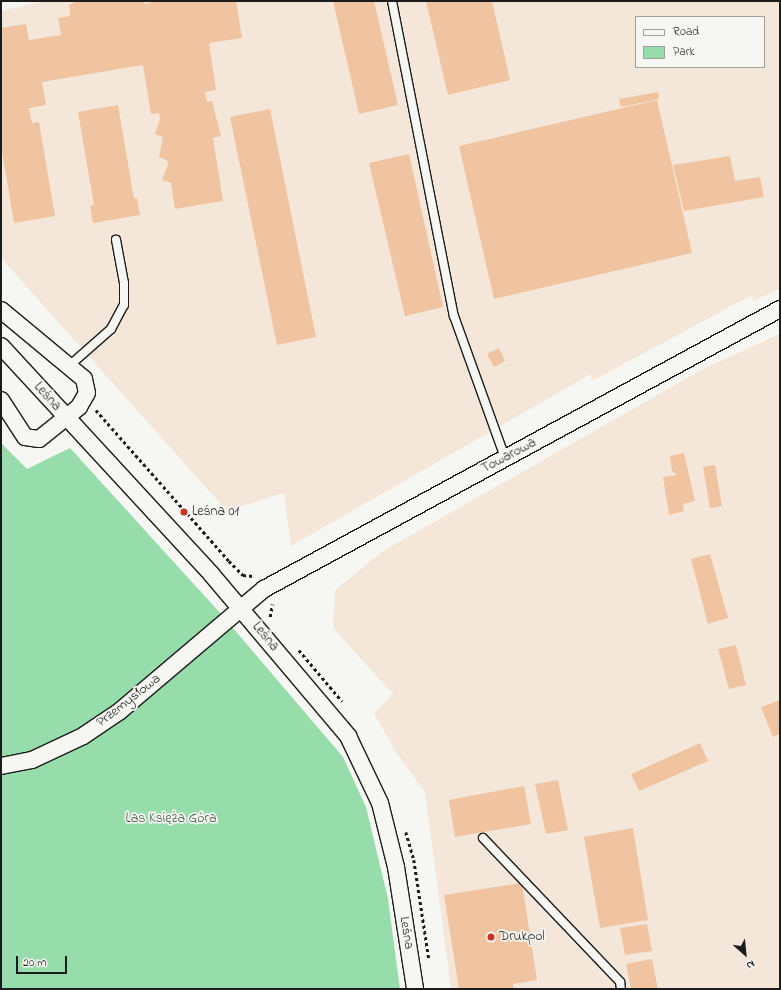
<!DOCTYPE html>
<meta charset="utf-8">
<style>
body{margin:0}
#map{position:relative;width:781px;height:990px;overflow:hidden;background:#f6f6f2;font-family:"Indie Flower",sans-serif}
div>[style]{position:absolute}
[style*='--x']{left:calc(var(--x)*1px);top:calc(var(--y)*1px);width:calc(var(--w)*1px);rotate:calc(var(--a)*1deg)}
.built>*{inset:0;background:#f4e7d9}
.green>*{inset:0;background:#96ddab}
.building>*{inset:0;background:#f0c4a0}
.path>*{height:2.5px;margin-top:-1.25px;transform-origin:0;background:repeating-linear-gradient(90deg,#1c1c1c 0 3px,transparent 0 6px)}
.roads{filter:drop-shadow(1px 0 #1c1c1c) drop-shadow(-1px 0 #1c1c1c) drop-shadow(0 1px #1c1c1c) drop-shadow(0 -1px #1c1c1c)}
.service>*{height:8px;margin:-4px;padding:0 4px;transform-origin:4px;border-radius:4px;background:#f6f6f2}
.minor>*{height:16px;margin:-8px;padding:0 8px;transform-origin:8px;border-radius:8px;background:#f6f6f2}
.dots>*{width:11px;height:11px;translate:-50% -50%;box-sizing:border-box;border:2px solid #f6f6f2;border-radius:50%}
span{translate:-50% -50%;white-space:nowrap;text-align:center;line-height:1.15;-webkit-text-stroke:3.5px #f6f6f2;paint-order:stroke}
.street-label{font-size:14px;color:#1c1c1c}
.poi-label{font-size:14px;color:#1c1c1c}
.left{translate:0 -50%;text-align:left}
.park-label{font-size:14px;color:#415647}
.frame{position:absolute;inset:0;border:2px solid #1c1c1c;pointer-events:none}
.legend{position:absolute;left:635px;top:16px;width:130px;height:52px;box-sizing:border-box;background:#f6f6f2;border:1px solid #9f9f9c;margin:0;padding:5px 7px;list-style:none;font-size:12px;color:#1c1c1c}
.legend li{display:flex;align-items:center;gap:8px;height:20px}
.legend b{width:20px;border:1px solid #9f9f9c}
.north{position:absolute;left:725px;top:934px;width:40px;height:40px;-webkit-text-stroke:3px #f6f6f2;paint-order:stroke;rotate:153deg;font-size:11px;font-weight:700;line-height:16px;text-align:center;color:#1c1c1c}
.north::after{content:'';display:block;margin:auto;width:14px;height:18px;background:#1c1c1c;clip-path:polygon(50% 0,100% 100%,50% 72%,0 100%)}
.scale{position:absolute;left:16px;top:956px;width:51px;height:18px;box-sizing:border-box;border:2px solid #1c1c1c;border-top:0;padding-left:5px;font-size:12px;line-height:14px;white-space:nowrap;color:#1c1c1c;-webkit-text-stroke:3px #f6f6f2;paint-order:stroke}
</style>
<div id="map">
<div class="built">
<i style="clip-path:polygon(evenodd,43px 1px,780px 1px,780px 289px,753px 301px,752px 295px,592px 381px,591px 374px,291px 546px,284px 493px,227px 511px,1px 258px,1px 11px,43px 1px,636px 17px,764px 17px,764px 67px,636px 67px,636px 17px)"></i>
<i style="clip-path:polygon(780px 334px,780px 989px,451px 989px,425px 792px,397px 754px,374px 713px,393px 694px,333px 628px,335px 590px,383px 551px,705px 368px)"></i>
</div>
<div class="green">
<i style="clip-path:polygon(1px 443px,27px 469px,70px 448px,221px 614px,343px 757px,366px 807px,388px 899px,400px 989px,1px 989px)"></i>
</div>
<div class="building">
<i style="clip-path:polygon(77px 1px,144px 1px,145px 4px,156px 1px,236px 1px,242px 38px,209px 43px,216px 90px,205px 92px,207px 102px,212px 101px,221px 136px,213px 138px,223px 201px,175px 209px,171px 183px,162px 180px,168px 165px,167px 160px,159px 157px,163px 137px,155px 134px,160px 119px,159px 113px,151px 114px,143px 65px,42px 82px,46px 105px,29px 108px,32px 123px,39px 122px,55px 216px,14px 223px,1px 145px,1px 28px,26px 24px,29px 40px,61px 35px,58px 18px,70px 16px,69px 5px)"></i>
<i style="clip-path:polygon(333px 1px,374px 1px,398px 105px,359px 114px)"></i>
<i style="clip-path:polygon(426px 1px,492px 1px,510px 80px,448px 95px)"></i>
<i style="clip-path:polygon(658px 92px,659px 99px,621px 107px,619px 99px)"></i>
<i style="clip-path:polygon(657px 100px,692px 253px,494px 299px,459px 146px)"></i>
<i style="clip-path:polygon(118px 105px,134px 199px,137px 198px,140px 215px,93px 223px,90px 206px,94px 205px,78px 112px)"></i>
<i style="clip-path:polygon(270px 109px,316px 337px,277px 345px,230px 117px)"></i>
<i style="clip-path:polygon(409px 154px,443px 307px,405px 316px,369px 163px)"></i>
<i style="clip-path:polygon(730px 156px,735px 181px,760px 177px,764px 197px,684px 211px,673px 165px)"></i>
<i style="clip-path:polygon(499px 348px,505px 361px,494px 367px,487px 354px)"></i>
<i style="clip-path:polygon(684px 453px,695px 501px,683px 504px,684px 511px,669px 515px,663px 477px,677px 475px,672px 471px,670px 456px)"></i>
<i style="clip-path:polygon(715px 465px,722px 506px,710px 508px,703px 467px)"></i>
<i style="clip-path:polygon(710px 554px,728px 618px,708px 624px,691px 559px)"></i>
<i style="clip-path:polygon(736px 645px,746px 685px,729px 689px,718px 649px)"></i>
<i style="clip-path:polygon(780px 700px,780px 734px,773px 737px,761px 707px)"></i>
<i style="clip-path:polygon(700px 743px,708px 761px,639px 791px,631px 774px)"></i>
<i style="clip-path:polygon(558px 780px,568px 830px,546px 834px,535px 784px)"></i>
<i style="clip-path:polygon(524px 786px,531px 824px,455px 837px,449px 800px)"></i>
<i style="clip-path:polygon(633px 828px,648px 920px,600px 928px,584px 837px)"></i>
<i style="clip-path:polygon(522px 883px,537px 980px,513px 984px,514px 989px,459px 989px,444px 895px)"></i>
<i style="clip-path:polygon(647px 924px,652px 951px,625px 955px,620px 928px)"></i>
<i style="clip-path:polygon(652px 959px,658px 989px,631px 989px,626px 964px)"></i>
</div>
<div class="path">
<i style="--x:96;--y:410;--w:201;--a:48.6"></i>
<i style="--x:229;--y:561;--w:20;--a:45"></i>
<i style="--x:243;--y:575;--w:10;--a:6"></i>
<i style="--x:270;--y:617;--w:13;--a:-81"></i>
<i style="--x:299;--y:650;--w:67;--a:49.9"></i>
<i style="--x:406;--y:832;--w:29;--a:74"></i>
<i style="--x:414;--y:860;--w:100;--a:81.4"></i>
</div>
<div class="roads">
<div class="service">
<i style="--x:392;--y:1;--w:321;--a:78.9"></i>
<i style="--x:454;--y:316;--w:151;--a:70.2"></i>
<i style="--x:69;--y:366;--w:56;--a:-41.4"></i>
<i style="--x:111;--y:329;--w:27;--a:-62"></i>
<i style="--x:124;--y:305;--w:22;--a:-90"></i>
<i style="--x:124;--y:283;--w:44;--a:-100.5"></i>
<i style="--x:483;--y:838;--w:199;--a:46.4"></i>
<i style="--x:620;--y:982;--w:7;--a:82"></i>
</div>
<div class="minor">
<i style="--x:1;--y:310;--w:108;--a:39.7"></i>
<i style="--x:84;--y:379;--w:14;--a:78"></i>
<i style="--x:87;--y:393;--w:16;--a:120"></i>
<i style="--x:79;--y:407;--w:51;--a:141.3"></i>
<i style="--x:39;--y:439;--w:14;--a:-172"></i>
<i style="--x:25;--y:437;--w:44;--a:-123"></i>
<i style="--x:1;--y:346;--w:311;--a:47.3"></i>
<i style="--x:212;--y:575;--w:211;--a:49.8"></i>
<i style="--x:348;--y:736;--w:74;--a:64.5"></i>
<i style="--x:380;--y:803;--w:66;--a:76"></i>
<i style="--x:396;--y:867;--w:123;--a:81.1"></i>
<i style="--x:1;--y:766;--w:32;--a:-11"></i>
<i style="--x:32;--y:760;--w:56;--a:-25.2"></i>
<i style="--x:83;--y:736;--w:45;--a:-34"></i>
<i style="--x:120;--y:711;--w:189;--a:-40.3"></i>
<i style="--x:264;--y:589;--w:587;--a:-28.49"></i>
</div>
</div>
<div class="dots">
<i style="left:184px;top:512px;background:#c8321e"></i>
<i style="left:491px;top:937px;background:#c8321e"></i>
</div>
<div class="street-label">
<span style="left:47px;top:397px;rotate:48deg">Leśna</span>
<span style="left:509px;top:456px;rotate:-28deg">Towarowa</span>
<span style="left:265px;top:637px;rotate:50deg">Leśna</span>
<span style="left:129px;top:701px;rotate:-38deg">Przemysłowa</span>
<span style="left:406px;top:933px;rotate:81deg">Leśna</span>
</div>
<div class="poi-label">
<span class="left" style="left:192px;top:512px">Leśna 01</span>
<span class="left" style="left:499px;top:937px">Drukpol</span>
</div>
<div class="park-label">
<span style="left:171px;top:819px">Las Księża Góra</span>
</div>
<div class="frame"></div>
<ul class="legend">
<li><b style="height:5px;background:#f6f6f2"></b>Road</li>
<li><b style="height:11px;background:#96ddab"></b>Park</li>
</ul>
<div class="north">N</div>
<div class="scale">20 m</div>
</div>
